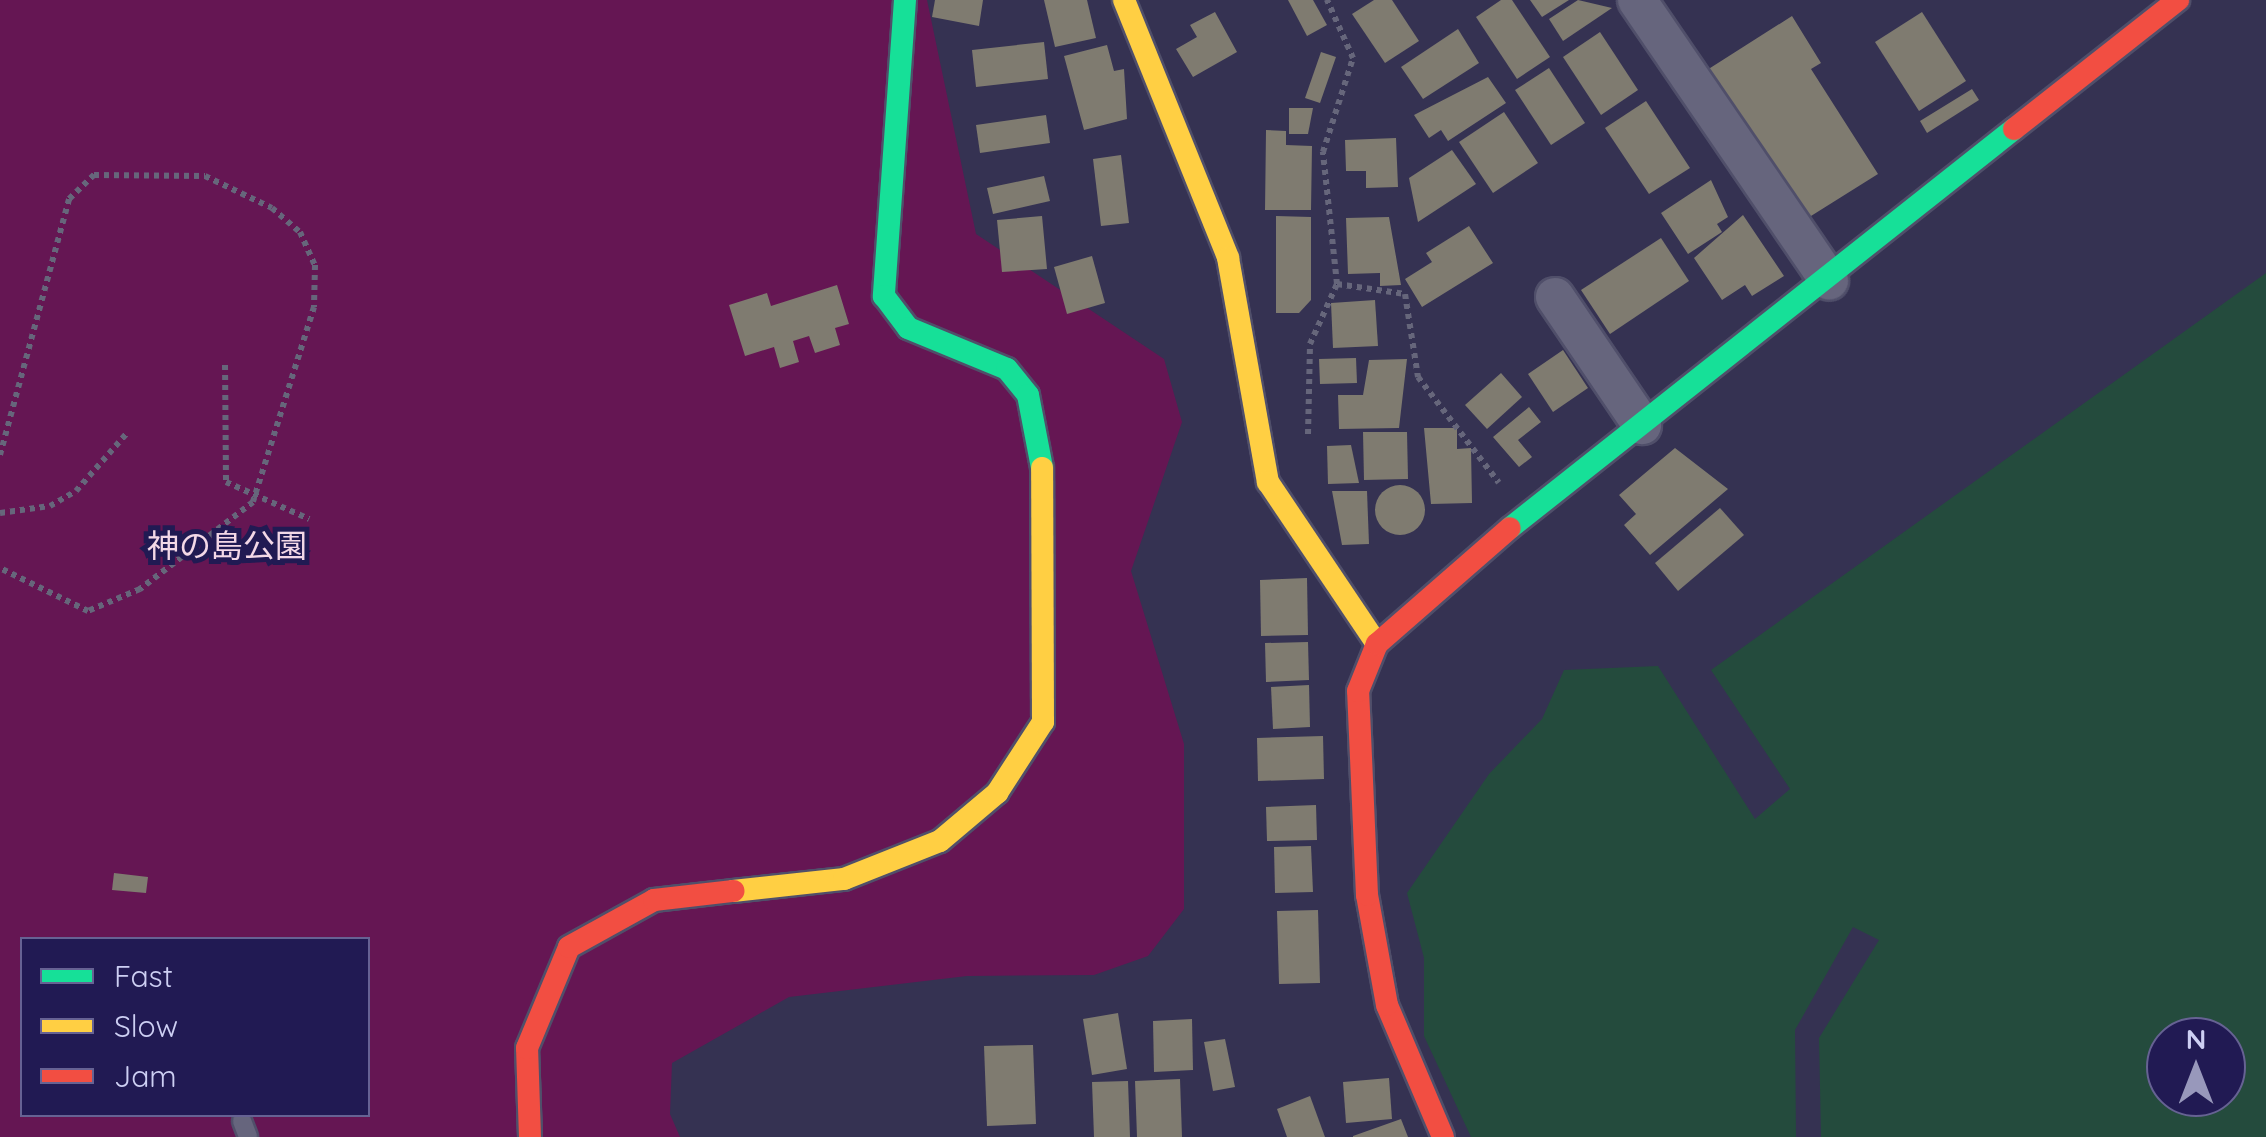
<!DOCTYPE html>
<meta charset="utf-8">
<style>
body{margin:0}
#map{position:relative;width:2266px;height:1137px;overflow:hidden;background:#353252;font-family:Quicksand,"Noto Sans JP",sans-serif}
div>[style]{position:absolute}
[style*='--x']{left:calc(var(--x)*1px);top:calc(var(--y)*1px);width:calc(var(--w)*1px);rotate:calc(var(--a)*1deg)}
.green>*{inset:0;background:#651653}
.water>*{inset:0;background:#244b3d}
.pier>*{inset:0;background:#353252}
.building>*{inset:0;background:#7f7b70}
.round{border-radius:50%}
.path>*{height:6px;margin-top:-3px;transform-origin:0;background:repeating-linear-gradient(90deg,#66667b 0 5px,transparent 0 10px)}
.roads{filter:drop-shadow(2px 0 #504f6a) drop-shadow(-2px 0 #504f6a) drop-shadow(0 2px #504f6a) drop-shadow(0 -2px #504f6a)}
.lane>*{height:18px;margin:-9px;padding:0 9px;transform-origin:9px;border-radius:9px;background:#66657d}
.street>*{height:38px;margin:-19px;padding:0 19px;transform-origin:19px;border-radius:19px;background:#66657d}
.fast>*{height:22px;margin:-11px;padding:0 11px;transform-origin:11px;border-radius:11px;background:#16e098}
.slow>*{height:22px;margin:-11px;padding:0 11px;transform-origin:11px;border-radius:11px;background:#ffcf43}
.jam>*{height:22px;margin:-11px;padding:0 11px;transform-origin:11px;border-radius:11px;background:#f24e42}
span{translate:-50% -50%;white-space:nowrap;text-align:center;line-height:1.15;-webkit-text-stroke:10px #211a53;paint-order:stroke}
.park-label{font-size:32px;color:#f3d8e7}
.legend{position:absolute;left:20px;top:937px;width:350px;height:180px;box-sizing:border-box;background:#211a53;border:2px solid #666293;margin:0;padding:12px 18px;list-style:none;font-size:30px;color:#cdcff3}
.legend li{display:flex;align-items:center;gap:20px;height:50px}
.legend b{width:50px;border:2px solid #666293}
.north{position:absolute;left:2146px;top:1017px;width:100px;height:100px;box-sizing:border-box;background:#211a53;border:2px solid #666293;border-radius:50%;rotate:0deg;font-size:28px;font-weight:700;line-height:40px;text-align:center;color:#cdcff3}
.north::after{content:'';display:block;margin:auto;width:35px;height:45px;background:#9898bb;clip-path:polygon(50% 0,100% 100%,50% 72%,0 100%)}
</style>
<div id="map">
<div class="green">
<i style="clip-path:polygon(evenodd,0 0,927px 0,976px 234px,1164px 359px,1182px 422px,1131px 571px,1184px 744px,1184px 909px,1148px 956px,1094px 975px,967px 976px,789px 997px,672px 1063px,670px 1114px,680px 1137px,0 1137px,0 0,22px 940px,368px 940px,368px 1114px,22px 1114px,22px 940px)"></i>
</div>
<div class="water">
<i style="clip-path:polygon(evenodd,2266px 273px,2266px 1137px,1471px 1137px,1424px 1036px,1424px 958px,1407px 893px,1489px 774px,1542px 719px,1564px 670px,1658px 666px,1755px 819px,1790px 789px,1711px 670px,2266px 273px,2166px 1037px,2226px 1037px,2226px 1097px,2166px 1097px,2166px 1037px)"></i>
</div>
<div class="pier">
<i style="clip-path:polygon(1853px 927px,1879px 940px,1819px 1038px,1821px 1137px,1796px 1137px,1795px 1030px)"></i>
</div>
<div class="building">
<i style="clip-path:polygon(935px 0,983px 0,979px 26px,932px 17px)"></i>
<i style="clip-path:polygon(1044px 0,1087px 0,1096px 38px,1055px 47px)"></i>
<i style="clip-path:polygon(1288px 0,1313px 0,1327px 25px,1307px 36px)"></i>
<i style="clip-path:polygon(1374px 0,1392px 0,1419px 41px,1385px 63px,1352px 14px)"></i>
<i style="clip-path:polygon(1501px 0,1512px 0,1550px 57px,1517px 79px,1476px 17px)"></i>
<i style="clip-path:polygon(1530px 0,1569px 0,1542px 17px)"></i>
<i style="clip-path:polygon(1578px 0,1612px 8px,1563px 41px,1549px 19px)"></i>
<i style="clip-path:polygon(1215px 12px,1237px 52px,1193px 77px,1176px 49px,1197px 37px,1190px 25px)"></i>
<i style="clip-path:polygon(1922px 12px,1966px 81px,1919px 111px,1875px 42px)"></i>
<i style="clip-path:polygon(1792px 16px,1821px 63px,1811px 69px,1878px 174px,1803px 221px,1707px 70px)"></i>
<i style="clip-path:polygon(1458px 29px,1479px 63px,1423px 99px,1401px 67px)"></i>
<i style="clip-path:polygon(1600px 32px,1638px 90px,1601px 115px,1563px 57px)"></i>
<i style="clip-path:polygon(1044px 42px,1048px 79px,976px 87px,972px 50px)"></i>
<i style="clip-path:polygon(1107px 45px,1114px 71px,1124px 69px,1127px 119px,1084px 130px,1064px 56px)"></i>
<i style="clip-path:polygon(1321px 52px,1336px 57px,1320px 103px,1305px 98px)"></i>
<i style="clip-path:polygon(1549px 68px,1585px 123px,1551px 145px,1515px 90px)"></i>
<i style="clip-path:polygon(1488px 77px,1506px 103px,1448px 141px,1441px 130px,1429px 138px,1414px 115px)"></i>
<i style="clip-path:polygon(1972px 89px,1979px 100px,1927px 133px,1920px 121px)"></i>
<i style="clip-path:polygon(1646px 101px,1690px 168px,1649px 194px,1605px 128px)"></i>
<i style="clip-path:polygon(1289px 108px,1313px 108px,1308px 134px,1289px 134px)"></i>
<i style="clip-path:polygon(1504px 112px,1538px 163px,1493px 193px,1459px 142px)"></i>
<i style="clip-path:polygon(1046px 115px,1050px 143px,980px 153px,976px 125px)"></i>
<i style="clip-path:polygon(1266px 130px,1286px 131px,1286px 145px,1312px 146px,1311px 210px,1265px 210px)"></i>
<i style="clip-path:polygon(1396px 138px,1398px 187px,1366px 188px,1366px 171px,1346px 171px,1345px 140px)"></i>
<i style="clip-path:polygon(1452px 150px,1476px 184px,1418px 222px,1409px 178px)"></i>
<i style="clip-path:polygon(1121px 155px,1129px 223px,1101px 226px,1093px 159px)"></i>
<i style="clip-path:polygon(1044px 176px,1050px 201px,993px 214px,987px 188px)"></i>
<i style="clip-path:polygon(1711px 180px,1728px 217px,1717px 224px,1722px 232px,1688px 254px,1661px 213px)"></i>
<i style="clip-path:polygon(1743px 215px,1784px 276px,1752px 296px,1745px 285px,1722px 300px,1694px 258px)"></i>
<i style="clip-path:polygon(1042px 216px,1047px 269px,1002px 272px,997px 220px)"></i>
<i style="clip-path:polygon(1276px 216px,1311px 217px,1311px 300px,1299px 313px,1276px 313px)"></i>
<i style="clip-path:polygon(1389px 217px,1401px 285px,1380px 286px,1380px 273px,1348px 274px,1346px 218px)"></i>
<i style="clip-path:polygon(1469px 226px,1493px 263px,1422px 307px,1405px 279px,1432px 262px,1426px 253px)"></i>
<i style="clip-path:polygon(1661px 238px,1689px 281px,1610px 334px,1581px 290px)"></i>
<i style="clip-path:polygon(1092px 256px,1105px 303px,1067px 314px,1054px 267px)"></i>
<i style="clip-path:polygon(837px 285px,849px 324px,835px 328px,840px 345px,815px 353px,809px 336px,793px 341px,799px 362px,780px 368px,774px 347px,745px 356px,729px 305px,767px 293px,771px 306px)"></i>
<i style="clip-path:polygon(1375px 300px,1378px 346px,1333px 348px,1331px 303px)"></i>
<i style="clip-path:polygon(1563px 350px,1588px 388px,1553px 412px,1528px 374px)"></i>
<i style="clip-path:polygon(1356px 358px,1357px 383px,1320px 384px,1319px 359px)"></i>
<i style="clip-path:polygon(1407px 359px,1399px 428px,1339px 429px,1338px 395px,1363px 395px,1369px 360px)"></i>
<i style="clip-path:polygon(1501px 373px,1522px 397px,1487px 429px,1465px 405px)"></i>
<i style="clip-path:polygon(1529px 407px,1541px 422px,1518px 440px,1532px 457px,1519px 467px,1493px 437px)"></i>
<i style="clip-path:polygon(1424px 428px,1457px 428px,1457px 449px,1471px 448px,1472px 503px,1431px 504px)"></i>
<i style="clip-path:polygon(1363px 432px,1407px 432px,1408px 479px,1364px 480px)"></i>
<i style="clip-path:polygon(1351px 445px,1359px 483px,1328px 484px,1327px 446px)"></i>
<i style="clip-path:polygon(1675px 448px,1728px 489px,1650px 555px,1624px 525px,1636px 514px,1619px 495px)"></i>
<i class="round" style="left:1375px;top:485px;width:50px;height:50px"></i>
<i style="clip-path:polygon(1332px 491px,1367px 491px,1369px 544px,1342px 545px)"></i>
<i style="clip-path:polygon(1720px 508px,1744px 535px,1678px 591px,1655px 563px)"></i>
<i style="clip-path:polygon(1307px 578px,1308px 635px,1261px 636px,1260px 580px)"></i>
<i style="clip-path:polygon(1308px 642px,1309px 680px,1266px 682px,1265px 643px)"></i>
<i style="clip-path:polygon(1309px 685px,1310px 727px,1273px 729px,1271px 687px)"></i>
<i style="clip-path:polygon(1323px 736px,1324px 779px,1258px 781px,1257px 738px)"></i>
<i style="clip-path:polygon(1316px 805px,1317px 840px,1267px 841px,1266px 807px)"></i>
<i style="clip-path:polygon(1311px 846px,1313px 892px,1275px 893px,1274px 847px)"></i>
<i style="clip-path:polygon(114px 873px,148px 877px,146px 893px,112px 890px)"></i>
<i style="clip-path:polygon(1318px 910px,1320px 983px,1279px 984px,1277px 911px)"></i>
<i style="clip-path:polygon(1118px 1013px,1127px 1069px,1092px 1075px,1083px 1019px)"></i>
<i style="clip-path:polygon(1192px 1019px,1193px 1070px,1154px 1072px,1153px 1021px)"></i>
<i style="clip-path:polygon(1225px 1039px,1235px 1087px,1213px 1091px,1204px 1042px)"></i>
<i style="clip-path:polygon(1033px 1045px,1036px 1124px,987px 1126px,984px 1046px)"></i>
<i style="clip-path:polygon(1389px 1078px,1392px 1119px,1346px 1123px,1343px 1082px)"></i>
<i style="clip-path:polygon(1180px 1079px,1182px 1137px,1137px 1137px,1135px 1081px)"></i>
<i style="clip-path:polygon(1128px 1081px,1130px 1137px,1094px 1137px,1092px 1082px)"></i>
<i style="clip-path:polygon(1310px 1096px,1325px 1137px,1287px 1137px,1277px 1109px)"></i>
<i style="clip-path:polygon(1401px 1119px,1408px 1137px,1353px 1137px,1353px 1136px)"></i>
</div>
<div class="path">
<i style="--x:1337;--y:284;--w:69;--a:8.4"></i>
<i style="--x:1405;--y:294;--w:84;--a:81.1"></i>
<i style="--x:1418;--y:377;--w:133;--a:52.6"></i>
<i style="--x:225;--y:365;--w:117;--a:89.5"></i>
<i style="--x:226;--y:482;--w:91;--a:24"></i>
<i style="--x:1308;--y:434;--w:90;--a:-88.7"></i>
<i style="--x:1310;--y:344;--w:66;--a:-65.8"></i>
<i style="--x:1337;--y:284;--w:133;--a:-96.1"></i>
<i style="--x:1323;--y:152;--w:99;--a:-72.3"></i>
<i style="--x:1353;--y:58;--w:64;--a:-114.1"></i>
<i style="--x:0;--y:455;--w:265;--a:-74.9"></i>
<i style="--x:69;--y:199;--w:35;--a:-44"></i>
<i style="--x:94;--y:175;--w:111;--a:0.5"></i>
<i style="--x:205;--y:176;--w:74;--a:25.5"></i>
<i style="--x:272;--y:208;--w:37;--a:41"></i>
<i style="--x:300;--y:232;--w:36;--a:66"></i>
<i style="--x:315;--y:265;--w:42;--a:91.4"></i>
<i style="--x:314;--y:307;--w:204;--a:107.4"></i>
<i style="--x:253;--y:502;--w:143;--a:142.4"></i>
<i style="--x:140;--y:589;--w:56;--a:157.1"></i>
<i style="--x:88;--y:611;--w:98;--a:-154"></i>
<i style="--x:0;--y:513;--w:50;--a:-8"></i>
<i style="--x:50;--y:506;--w:30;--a:-30"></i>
<i style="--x:76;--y:491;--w:77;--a:-48.7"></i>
</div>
<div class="roads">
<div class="lane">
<i style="--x:242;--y:1121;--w:17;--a:69"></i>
</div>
<div class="street">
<i style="--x:1637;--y:0;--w:340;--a:55.6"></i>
<i style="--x:1555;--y:297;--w:155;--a:55.8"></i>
</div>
<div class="fast">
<i style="--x:905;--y:0;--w:297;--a:94.1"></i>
<i style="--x:884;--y:296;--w:40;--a:53"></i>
<i style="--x:908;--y:328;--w:107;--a:22.5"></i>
<i style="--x:1007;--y:369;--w:33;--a:51"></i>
<i style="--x:1028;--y:395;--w:74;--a:79.1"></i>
<i style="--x:1510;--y:528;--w:643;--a:-38.37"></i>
</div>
<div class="slow">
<i style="--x:1124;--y:0;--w:278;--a:68"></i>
<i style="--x:1228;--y:258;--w:228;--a:79.9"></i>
<i style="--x:1268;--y:482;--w:195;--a:56.1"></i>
<i style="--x:733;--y:891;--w:112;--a:-6.2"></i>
<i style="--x:844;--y:879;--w:103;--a:-21.6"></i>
<i style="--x:940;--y:841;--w:75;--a:-40.1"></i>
<i style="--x:997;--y:793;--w:85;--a:-57.1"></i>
<i style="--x:1043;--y:722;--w:254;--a:-90.2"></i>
</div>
<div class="jam">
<i style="--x:2014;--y:129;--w:209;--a:-38.2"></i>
<i style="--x:530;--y:1137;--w:89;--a:-91.9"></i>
<i style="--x:527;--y:1048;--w:109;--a:-67.4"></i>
<i style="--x:569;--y:947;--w:97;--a:-28.9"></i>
<i style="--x:654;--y:900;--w:80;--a:-6.5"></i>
<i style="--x:1443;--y:1137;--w:143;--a:-113"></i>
<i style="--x:1387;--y:1005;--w:112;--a:-100.3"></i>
<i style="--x:1367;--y:895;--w:204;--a:-92.5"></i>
<i style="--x:1358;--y:691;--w:51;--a:-68"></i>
<i style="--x:1377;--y:644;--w:176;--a:-41.1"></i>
</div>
</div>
<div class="park-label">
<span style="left:227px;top:545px">神の島公園</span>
</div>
<ul class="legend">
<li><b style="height:12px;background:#16e098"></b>Fast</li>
<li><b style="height:12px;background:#ffcf43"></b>Slow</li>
<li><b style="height:12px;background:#f24e42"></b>Jam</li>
</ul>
<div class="north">N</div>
</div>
